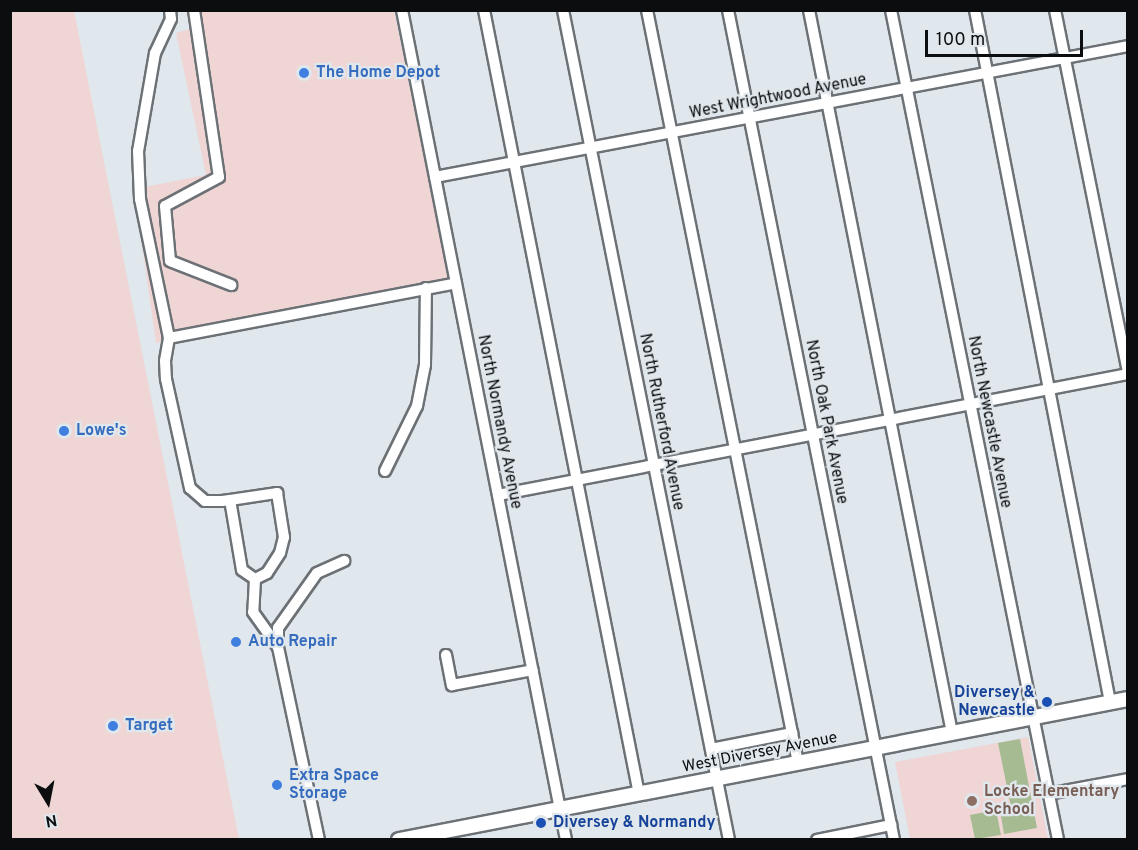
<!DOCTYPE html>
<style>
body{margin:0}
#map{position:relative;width:1138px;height:850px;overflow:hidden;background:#e0e7ed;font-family:Overpass,sans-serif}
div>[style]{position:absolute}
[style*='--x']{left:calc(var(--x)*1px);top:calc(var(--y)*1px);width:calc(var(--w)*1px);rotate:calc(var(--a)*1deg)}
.commercial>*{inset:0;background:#efd5d4}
.green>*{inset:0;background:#a6bb92}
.roads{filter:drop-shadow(2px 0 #6c7176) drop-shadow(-2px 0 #6c7176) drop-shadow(0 2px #6c7176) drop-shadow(0 -2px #6c7176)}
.minor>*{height:10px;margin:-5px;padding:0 5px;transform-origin:5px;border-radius:5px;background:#fff}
.major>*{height:14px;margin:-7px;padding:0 7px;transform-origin:7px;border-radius:7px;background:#fff}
.dots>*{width:16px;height:16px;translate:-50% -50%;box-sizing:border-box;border:3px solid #e0e7ed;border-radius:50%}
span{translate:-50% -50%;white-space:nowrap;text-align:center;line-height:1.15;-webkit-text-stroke:4.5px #e0e7ed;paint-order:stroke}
.shop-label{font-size:16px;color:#366cbe;font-weight:700}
.left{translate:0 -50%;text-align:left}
.street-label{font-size:16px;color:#0b0d0f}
.transit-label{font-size:16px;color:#164399;font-weight:700}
.right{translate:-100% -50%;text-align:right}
.education-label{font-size:16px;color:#785e54;font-weight:700}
.frame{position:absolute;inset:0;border:12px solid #0b0d0f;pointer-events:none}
.north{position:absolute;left:18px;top:772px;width:60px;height:60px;-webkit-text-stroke:4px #e0e7ed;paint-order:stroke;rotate:170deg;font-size:16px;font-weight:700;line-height:24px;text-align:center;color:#0b0d0f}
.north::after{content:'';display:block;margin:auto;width:21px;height:27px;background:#0b0d0f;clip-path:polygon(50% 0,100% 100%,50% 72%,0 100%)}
.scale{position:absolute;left:925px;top:30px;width:158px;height:27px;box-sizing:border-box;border:3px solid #0b0d0f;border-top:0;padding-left:8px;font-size:18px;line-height:21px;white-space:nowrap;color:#0b0d0f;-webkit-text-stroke:4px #e0e7ed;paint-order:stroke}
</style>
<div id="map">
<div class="commercial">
<i style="clip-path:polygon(10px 11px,74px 11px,239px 839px,11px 839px)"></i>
<i style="clip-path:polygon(186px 11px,394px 11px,451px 286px,156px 343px,134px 189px,206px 175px,176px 33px,190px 29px)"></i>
<i style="clip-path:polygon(1028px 737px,1048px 839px,910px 839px,895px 762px)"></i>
</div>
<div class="green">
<i style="clip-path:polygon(1020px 739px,1037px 828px,1004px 834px,1000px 810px,1011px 807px,998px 743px)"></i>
<i style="clip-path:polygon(996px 810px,1001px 835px,975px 839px,970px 815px)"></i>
</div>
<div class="roads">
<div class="minor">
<i style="--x:170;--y:10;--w:9;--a:84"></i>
<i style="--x:171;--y:19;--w:38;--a:115"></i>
<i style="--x:155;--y:53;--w:99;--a:99.8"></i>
<i style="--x:138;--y:151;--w:48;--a:87.6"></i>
<i style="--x:140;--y:199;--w:142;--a:78.2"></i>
<i style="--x:169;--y:338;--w:23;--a:100"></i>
<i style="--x:165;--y:361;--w:18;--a:87"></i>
<i style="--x:166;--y:379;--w:112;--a:77.6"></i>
<i style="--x:190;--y:488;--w:20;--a:41"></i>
<i style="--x:205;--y:501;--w:17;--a:0"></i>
<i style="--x:222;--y:501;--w:8;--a:-7"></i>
<i style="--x:230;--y:500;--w:48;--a:-8.5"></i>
<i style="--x:277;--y:493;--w:45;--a:81"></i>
<i style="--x:284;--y:537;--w:16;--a:104"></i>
<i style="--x:280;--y:553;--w:24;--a:123"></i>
<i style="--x:267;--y:573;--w:13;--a:153"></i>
<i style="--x:255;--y:579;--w:16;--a:-145"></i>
<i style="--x:242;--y:570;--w:71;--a:-99.7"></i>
<i style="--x:194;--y:10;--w:169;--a:81.5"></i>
<i style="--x:219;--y:177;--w:61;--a:151.8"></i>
<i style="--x:165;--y:206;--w:55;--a:84.8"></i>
<i style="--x:170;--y:261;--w:66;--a:21.5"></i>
<i style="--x:402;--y:10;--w:846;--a:78.82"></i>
<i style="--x:484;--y:10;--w:799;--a:78.82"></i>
<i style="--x:563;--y:10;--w:846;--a:78.69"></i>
<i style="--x:647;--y:10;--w:768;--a:78.66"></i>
<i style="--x:728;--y:10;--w:846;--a:78.69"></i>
<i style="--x:809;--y:10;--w:737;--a:78.81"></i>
<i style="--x:891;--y:10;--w:847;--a:78.62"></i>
<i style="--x:975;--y:10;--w:705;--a:78.96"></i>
<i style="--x:1055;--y:10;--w:370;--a:78.6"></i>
<i style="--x:435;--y:177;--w:705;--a:-10.7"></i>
<i style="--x:169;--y:338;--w:292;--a:-10.8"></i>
<i style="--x:385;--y:471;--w:72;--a:-63.8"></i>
<i style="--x:417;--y:406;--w:42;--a:-79"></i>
<i style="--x:425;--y:365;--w:77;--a:-89.3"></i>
<i style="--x:498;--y:495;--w:642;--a:-10.87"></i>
<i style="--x:255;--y:579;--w:33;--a:93"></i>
<i style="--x:253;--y:612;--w:43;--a:54.5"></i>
<i style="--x:446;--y:655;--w:31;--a:79"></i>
<i style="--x:452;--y:685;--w:82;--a:-10.5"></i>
<i style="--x:711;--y:749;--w:83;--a:-11.2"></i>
<i style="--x:1048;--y:794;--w:81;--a:-10.6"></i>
<i style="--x:319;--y:840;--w:197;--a:-102"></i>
<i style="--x:278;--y:647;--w:19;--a:-90"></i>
<i style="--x:278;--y:628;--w:67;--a:-54.7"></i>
<i style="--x:317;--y:573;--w:30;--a:-24"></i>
<i style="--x:817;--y:840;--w:76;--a:-11.5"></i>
</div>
<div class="major">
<i style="--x:399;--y:840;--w:743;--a:-10.95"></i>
</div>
</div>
<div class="dots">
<i style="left:304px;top:73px;background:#3f7fe0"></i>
<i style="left:64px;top:431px;background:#3f7fe0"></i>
<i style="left:236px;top:642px;background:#3f7fe0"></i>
<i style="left:1047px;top:702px;background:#1a4fb4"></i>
<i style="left:113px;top:726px;background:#3f7fe0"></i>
<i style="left:277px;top:785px;background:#3f7fe0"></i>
<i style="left:972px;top:801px;background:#8d6e63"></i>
<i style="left:541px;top:823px;background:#1a4fb4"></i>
</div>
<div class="shop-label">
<span class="left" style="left:316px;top:73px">The Home Depot</span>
<span class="left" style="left:76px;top:431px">Lowe's</span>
<span class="left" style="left:248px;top:642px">Auto Repair</span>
<span class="left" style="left:125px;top:726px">Target</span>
<span class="left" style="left:289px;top:785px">Extra Space<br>Storage</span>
</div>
<div class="street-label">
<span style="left:778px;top:97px;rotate:-11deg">West Wrightwood Avenue</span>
<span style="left:499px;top:422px;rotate:79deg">North Normandy Avenue</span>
<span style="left:661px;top:422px;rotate:79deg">North Rutherford Avenue</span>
<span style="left:826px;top:422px;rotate:79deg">North Oak Park Avenue</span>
<span style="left:989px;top:422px;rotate:79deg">North Newcastle Avenue</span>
<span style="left:760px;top:753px;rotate:-11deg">West Diversey Avenue</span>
</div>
<div class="transit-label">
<span class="right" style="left:1035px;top:702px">Diversey &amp;<br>Newcastle</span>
<span class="left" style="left:553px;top:823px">Diversey &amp; Normandy</span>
</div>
<div class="education-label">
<span class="left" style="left:984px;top:801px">Locke Elementary<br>School</span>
</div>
<div class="frame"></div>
<div class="north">N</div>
<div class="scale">100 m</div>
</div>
